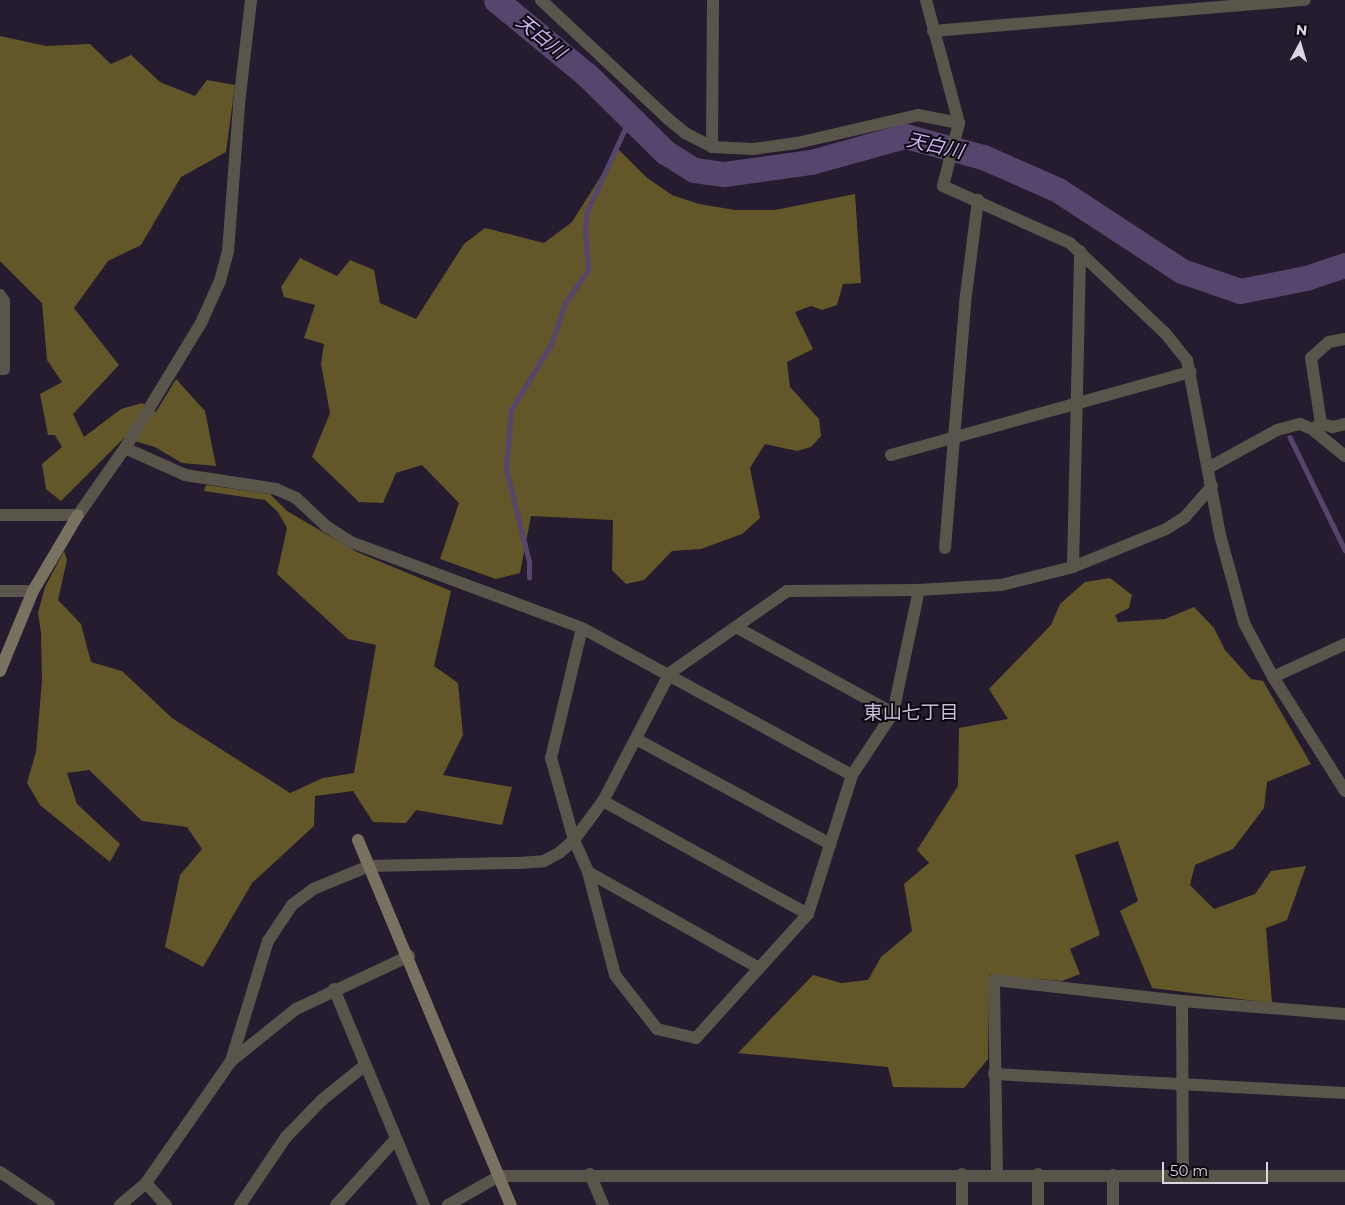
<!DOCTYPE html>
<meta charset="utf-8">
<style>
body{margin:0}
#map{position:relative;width:1345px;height:1205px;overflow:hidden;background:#251c30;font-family:Montserrat,"Noto Sans JP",sans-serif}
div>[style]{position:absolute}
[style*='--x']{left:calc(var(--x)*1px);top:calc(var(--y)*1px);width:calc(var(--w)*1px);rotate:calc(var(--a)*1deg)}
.forest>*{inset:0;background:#635629}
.stream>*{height:4.5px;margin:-2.25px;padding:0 2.25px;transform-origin:2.25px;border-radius:2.25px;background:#56456c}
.river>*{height:25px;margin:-12.5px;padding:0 12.5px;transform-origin:12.5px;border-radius:12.5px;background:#56456c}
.street>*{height:12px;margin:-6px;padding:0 6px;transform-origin:6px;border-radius:6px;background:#59554a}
.secondary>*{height:12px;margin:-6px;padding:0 6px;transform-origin:6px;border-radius:6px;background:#787361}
span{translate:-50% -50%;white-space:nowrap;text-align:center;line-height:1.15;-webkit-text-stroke:4px #0c0811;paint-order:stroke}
.water-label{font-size:19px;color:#cdb1f3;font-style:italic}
.neighbourhood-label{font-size:19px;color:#c8bdd9}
.north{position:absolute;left:1275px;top:20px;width:50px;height:50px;-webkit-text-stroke:4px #0c0811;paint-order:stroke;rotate:6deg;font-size:14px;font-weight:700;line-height:20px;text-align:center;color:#dcd6e4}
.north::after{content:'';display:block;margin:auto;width:18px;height:22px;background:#dcd6e4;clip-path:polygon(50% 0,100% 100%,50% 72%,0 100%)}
.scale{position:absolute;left:1162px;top:1162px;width:106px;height:22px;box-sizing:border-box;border:2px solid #dcd6e4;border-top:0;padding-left:6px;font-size:15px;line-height:18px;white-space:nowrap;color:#dcd6e4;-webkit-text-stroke:4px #0c0811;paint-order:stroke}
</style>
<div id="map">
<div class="forest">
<i style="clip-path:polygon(0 36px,46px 46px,90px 44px,111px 64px,131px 55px,160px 82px,195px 96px,207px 80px,235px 85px,226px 152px,181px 177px,141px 245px,108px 261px,74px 308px,119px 365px,73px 414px,84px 437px,121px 409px,142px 403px,156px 412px,176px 379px,205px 411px,216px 466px,182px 463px,155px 447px,124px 438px,61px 501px,46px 489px,42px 464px,62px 447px,55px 435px,48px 435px,40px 394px,62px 382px,47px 360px,42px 303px,0 261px)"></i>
<i style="clip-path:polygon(618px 149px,646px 177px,672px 195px,699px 204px,735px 210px,775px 210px,855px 194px,861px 283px,843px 284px,837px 305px,822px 310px,811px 306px,795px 312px,813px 349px,787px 362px,790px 387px,819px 419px,821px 436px,811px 447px,797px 451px,765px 444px,750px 468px,760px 518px,742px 534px,701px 549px,672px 551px,644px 580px,626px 584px,612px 570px,613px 520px,531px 516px,520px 573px,496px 579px,440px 559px,459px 503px,422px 465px,396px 473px,383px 503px,359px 502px,312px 457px,330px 413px,321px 364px,324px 344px,304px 338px,315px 305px,284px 297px,281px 287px,300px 258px,337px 276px,350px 260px,374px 270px,380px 303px,416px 319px,464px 244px,485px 228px,544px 243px,572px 222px)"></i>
<i style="clip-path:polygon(206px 485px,270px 494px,287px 511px,357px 552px,451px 591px,434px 666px,458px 683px,463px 735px,443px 775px,512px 787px,502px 825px,416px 810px,406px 823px,373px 822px,353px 791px,315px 796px,314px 826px,252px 883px,203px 967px,165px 947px,180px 875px,202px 849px,187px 827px,142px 821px,89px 770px,67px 773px,77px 804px,120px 844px,110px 862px,40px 805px,27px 783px,36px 752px,42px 681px,41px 632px,38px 613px,45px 587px,64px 551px,67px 560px,58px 600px,81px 624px,91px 662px,122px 671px,172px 718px,290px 793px,323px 778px,354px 773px,376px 645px,348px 639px,277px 574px,287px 528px,278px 512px,265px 500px,204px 491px)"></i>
<i style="clip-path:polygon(1110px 578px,1132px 595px,1129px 608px,1115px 615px,1118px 622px,1165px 619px,1194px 607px,1214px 628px,1225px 650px,1251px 679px,1263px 681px,1311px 764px,1267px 782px,1264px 808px,1233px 849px,1195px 865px,1190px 885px,1214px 909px,1255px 894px,1271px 871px,1306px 866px,1287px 920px,1266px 928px,1272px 1003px,1152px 988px,1120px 911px,1138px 901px,1118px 841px,1075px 855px,1100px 935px,1070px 949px,1080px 974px,1062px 981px,989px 975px,988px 1059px,964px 1088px,893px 1087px,888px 1067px,738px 1053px,813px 975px,841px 983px,868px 980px,881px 957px,912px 931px,904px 884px,929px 863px,917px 850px,958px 786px,959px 728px,1008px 719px,989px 689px,1051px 625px,1060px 604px,1085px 582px)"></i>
</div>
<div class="stream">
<i style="--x:1290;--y:437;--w:126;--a:64"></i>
<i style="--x:529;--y:578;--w:16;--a:-90"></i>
<i style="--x:529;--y:562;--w:96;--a:-103.9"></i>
<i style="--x:506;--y:469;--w:59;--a:-85.2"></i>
<i style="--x:511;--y:410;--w:77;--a:-58.8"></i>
<i style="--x:551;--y:344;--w:43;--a:-71.1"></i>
<i style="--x:565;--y:303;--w:40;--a:-55.1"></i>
<i style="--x:588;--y:270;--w:41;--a:-94.2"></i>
<i style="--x:585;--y:229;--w:18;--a:-84"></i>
<i style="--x:587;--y:211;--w:102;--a:-65.2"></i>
</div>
<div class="river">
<i style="--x:496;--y:0;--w:118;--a:39.5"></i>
<i style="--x:587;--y:75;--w:110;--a:44.6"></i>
<i style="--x:665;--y:152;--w:34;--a:32"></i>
<i style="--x:694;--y:170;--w:30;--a:8"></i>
<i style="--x:724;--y:174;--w:88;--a:-7.9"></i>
<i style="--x:811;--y:162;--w:98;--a:-15.5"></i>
<i style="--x:905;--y:136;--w:81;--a:15.1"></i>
<i style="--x:983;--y:157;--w:82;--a:23.7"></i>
<i style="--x:1058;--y:190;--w:148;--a:33.2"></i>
<i style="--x:1182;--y:271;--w:61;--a:19"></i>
<i style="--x:1240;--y:291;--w:67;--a:-11.1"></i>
<i style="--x:1306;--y:278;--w:41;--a:-18.4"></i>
</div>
<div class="street">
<i style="--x:541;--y:0;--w:174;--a:43.1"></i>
<i style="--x:668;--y:119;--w:22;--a:39"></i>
<i style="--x:685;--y:133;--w:30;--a:27"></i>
<i style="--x:712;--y:147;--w:41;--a:2.8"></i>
<i style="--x:753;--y:149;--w:44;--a:-7.8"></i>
<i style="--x:797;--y:143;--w:124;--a:-13"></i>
<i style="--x:918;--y:115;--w:42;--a:11"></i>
<i style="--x:926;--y:0;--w:127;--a:75"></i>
<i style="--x:959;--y:123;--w:65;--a:104.3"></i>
<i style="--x:943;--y:186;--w:139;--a:24.2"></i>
<i style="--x:1070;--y:243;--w:131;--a:43.5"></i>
<i style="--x:1165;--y:333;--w:35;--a:51"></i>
<i style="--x:1187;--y:360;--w:178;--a:79.3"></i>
<i style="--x:1220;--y:535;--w:91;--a:74.7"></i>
<i style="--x:1244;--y:623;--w:61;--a:61.8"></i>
<i style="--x:1273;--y:677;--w:135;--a:57.7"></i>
<i style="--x:933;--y:31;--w:373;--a:-4.8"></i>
<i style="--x:712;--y:147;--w:147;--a:-89.6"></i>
<i style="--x:0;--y:295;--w:7;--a:56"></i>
<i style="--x:4;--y:301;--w:68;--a:90"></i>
<i style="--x:4;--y:369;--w:4;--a:180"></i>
<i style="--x:1321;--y:424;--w:67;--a:-98.6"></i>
<i style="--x:1311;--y:358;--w:24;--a:-42"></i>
<i style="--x:1329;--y:342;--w:16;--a:-11"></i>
<i style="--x:1314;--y:428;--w:8;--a:-30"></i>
<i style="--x:1321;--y:424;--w:12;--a:14"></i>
<i style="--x:1333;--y:427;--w:12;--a:-14"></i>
<i style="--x:125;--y:448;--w:66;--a:24.2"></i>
<i style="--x:185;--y:475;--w:92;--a:8.7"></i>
<i style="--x:276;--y:489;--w:22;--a:24"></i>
<i style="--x:296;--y:498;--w:41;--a:43"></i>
<i style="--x:326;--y:526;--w:30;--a:33"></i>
<i style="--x:351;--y:542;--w:246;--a:20.4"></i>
<i style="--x:582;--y:628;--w:307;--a:28.6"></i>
<i style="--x:891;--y:455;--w:311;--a:-15.5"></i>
<i style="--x:1208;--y:468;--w:79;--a:-28.8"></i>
<i style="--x:1277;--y:430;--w:24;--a:-15"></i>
<i style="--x:1300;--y:424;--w:13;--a:23"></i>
<i style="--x:1312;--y:429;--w:43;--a:39.3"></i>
<i style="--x:0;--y:515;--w:78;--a:0"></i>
<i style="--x:78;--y:515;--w:82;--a:-55"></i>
<i style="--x:125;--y:448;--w:146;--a:-58.7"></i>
<i style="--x:201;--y:323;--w:46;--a:-65.7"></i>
<i style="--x:220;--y:281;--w:30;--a:-75"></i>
<i style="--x:228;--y:252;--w:148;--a:-85.7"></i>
<i style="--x:239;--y:104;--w:105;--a:-83.4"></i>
<i style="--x:945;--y:548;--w:254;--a:-85.3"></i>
<i style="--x:966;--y:295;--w:96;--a:-82.8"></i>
<i style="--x:1073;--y:567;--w:316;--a:-88.7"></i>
<i style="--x:0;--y:591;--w:33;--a:0"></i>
<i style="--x:736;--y:627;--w:179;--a:28.7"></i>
<i style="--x:582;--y:628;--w:134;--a:103.4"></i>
<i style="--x:551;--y:758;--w:85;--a:74.3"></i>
<i style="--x:574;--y:840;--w:35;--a:66"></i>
<i style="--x:588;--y:872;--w:106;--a:75.3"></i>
<i style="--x:615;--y:975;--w:68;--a:52.1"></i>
<i style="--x:657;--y:1029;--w:40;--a:13"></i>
<i style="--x:696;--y:1038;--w:167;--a:-47.9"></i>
<i style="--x:808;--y:914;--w:146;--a:-72.4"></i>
<i style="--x:852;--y:775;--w:74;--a:-56.5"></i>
<i style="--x:893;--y:713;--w:126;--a:-78.1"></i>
<i style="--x:1273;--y:677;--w:79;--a:-24.6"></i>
<i style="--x:636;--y:739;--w:221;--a:28.4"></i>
<i style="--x:603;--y:801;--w:234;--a:28.9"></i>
<i style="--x:588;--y:872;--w:194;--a:29.3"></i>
<i style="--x:334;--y:989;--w:234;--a:67.4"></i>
<i style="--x:1182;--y:1001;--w:174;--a:89.7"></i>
<i style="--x:231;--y:1061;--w:126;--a:-72.9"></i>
<i style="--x:268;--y:941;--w:43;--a:-56.3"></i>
<i style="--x:292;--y:905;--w:26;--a:-37"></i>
<i style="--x:313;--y:889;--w:61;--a:-22.3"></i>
<i style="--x:369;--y:866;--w:149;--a:-1.2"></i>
<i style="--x:518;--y:863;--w:26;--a:-4"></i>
<i style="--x:544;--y:861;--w:17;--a:-28"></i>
<i style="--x:559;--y:853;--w:20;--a:-41"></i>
<i style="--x:574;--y:840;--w:49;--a:-53.4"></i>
<i style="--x:603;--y:801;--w:144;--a:-62.4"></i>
<i style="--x:670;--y:673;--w:143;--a:-35"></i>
<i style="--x:787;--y:591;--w:132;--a:-0.4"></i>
<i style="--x:919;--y:590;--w:82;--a:-3.5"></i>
<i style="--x:1001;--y:585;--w:74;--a:-14"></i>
<i style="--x:1073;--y:567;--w:100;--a:-22.2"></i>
<i style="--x:1166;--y:529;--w:22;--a:-32"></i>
<i style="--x:1185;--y:517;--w:41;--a:-48.9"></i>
<i style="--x:994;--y:1074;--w:352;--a:3.1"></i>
<i style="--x:0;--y:1172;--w:59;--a:34"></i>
<i style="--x:590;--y:1174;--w:34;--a:67"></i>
<i style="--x:997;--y:1174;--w:194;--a:-90.9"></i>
<i style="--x:994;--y:980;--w:189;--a:6.4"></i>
<i style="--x:1182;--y:1001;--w:164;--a:4.6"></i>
<i style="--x:1038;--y:1174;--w:31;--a:90"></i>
<i style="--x:1113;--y:1175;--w:30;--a:90"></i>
<i style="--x:146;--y:1183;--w:30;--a:48"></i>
<i style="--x:120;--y:1205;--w:34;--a:-40"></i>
<i style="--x:146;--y:1183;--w:149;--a:-55.1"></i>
<i style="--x:231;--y:1061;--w:83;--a:-38.7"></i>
<i style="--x:296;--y:1009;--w:125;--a:-25.1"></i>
<i style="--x:240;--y:1205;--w:82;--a:-55.9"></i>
<i style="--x:286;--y:1137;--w:52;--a:-45.8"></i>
<i style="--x:322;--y:1100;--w:54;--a:-39"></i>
<i style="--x:336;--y:1205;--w:88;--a:-47.8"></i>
<i style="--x:448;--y:1205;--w:59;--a:-29.6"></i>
<i style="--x:499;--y:1176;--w:846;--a:0"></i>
<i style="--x:962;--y:1205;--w:31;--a:-90"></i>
</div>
<div class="secondary">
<i style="--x:0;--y:671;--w:87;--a:-67.6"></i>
<i style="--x:33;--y:591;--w:88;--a:-59.4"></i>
<i style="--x:358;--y:840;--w:396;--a:67.3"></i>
</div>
<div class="water-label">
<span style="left:541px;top:37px;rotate:39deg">天白川</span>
<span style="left:935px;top:146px;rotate:13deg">天白川</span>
</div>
<div class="neighbourhood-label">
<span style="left:911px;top:713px">東山七丁目</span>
</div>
<div class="north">N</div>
<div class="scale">50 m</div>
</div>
